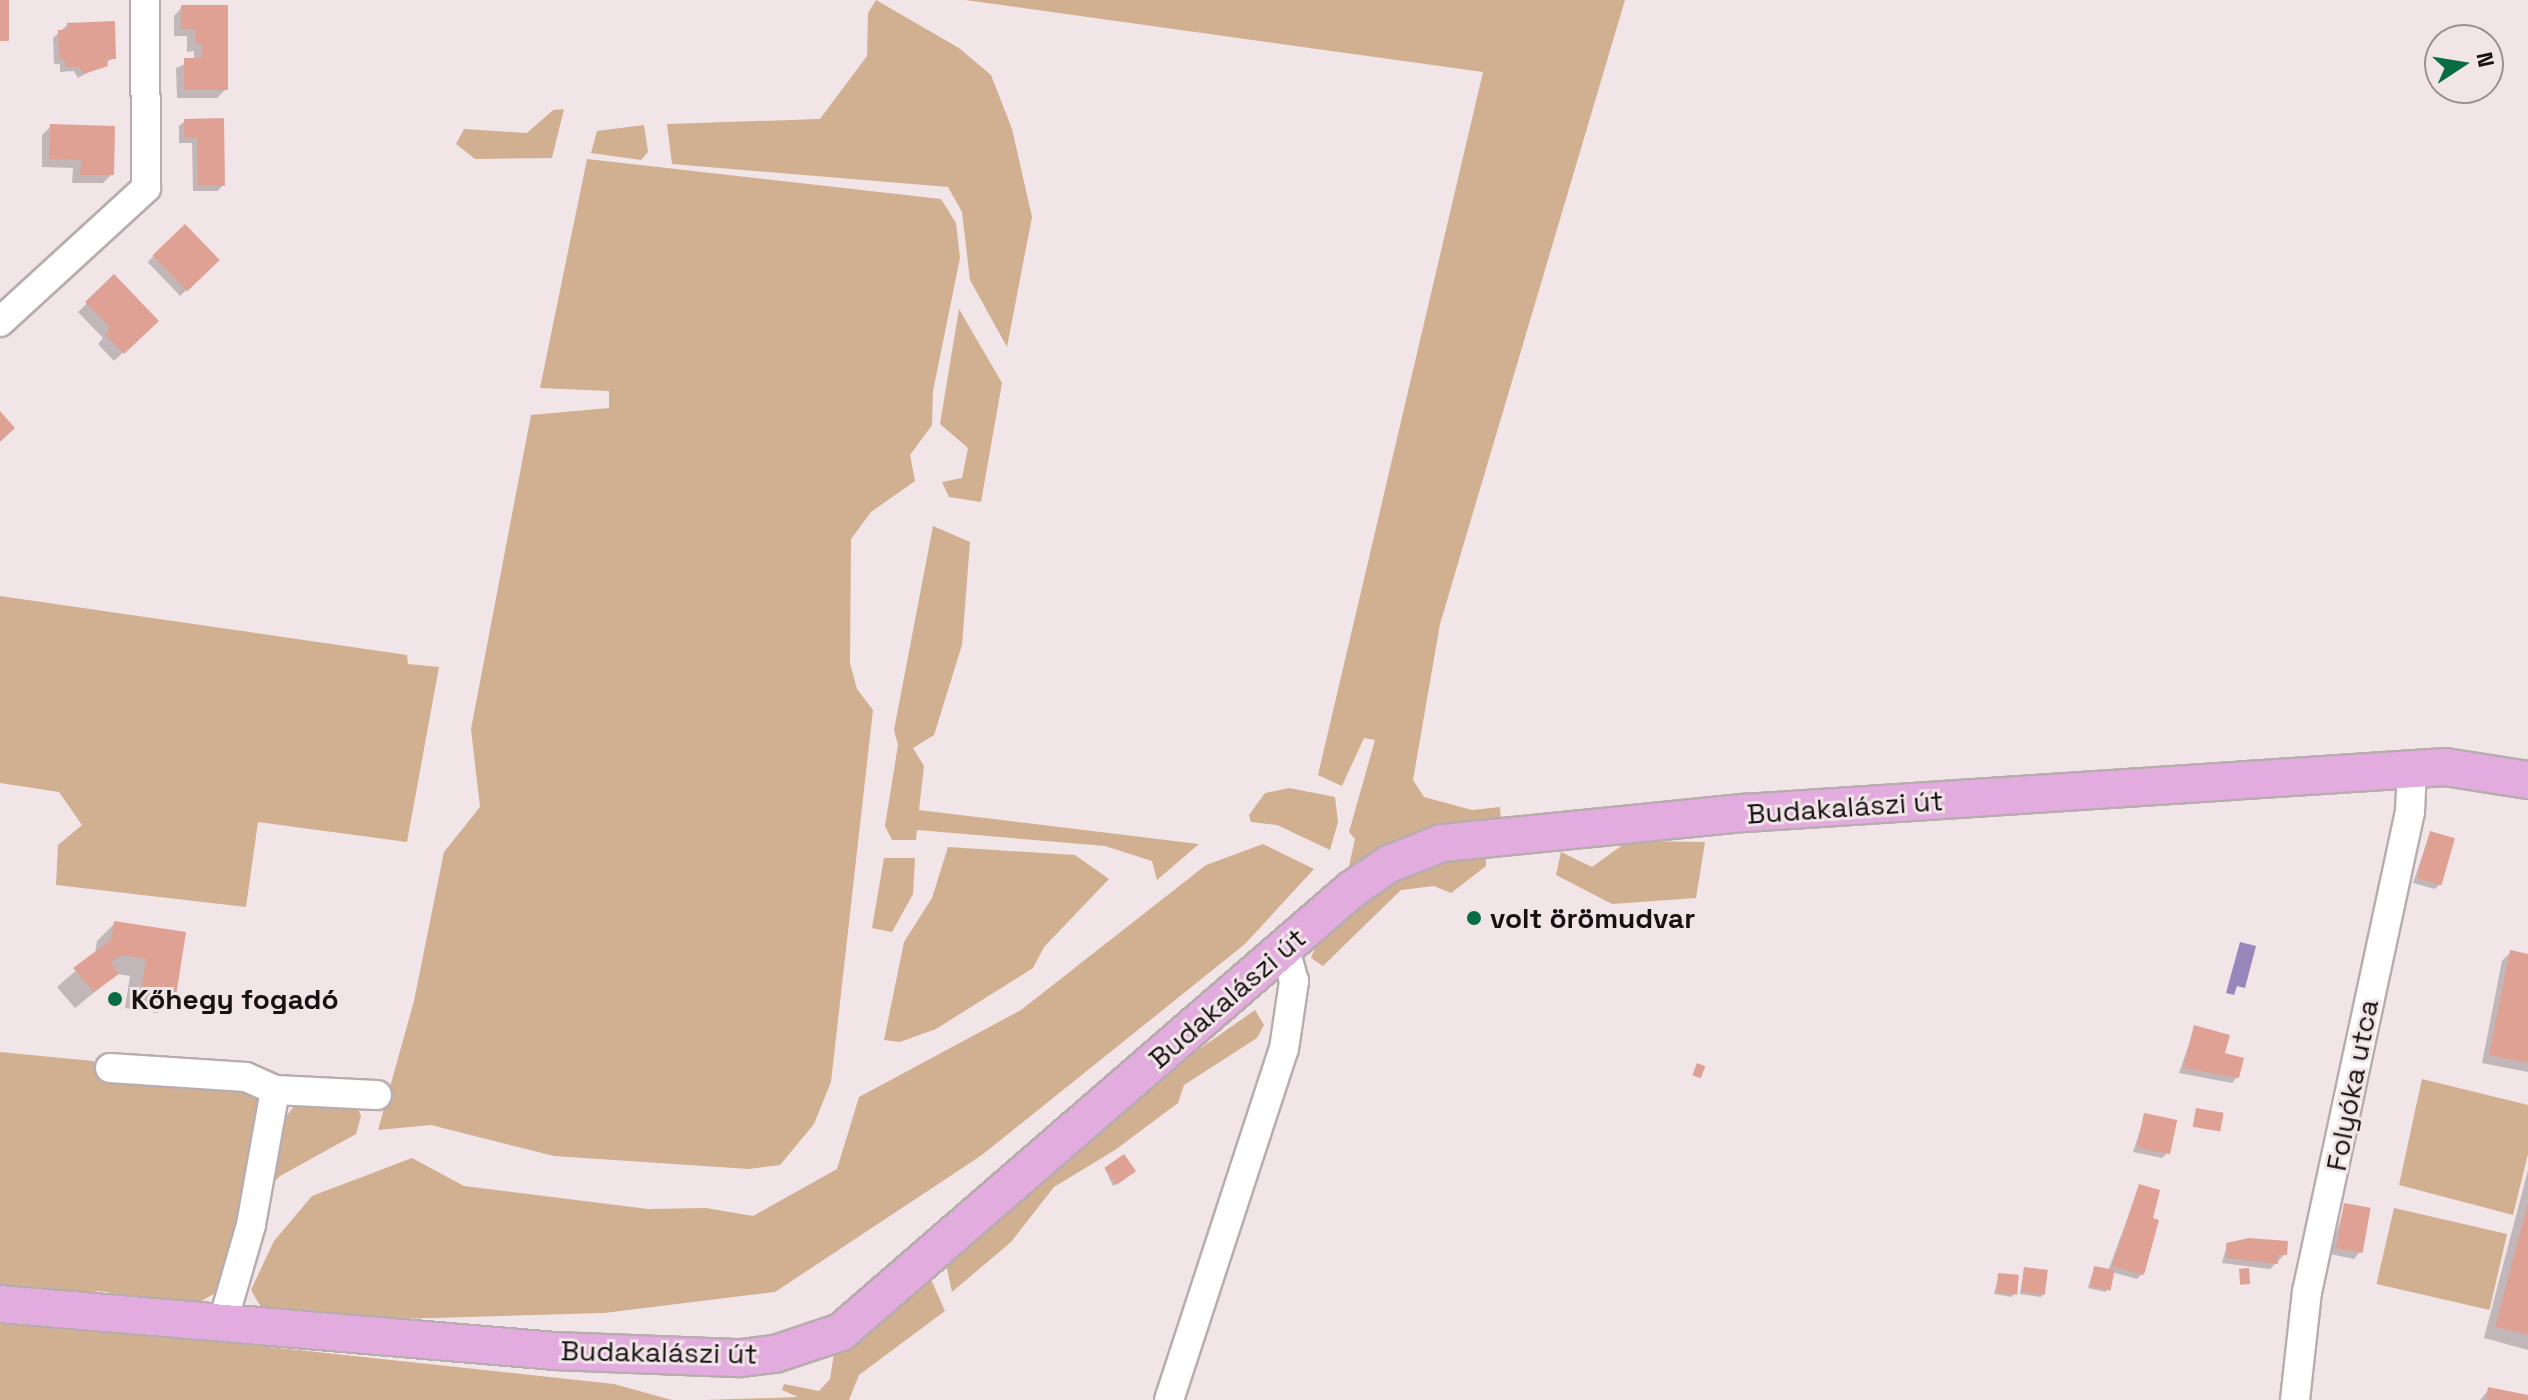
<!DOCTYPE html>
<meta charset="utf-8">
<style>
body{margin:0}
#map{position:relative;width:2528px;height:1400px;overflow:hidden;background:#f2e5e8;font-family:"Space Grotesk",sans-serif}
div>[style]{position:absolute}
.green>*{inset:0;background:#d1af91;transform-origin:0 0}
.water>*{inset:0;background:#9787bb}
.shadow>*{inset:0;background:#0003;transform-origin:0 0}
.building>*{inset:0;background:#dfa194;transform-origin:0 0}
.roads{filter:drop-shadow(2px 0 #b8acaf) drop-shadow(-2px 0 #b8acaf) drop-shadow(0 2px #b8acaf) drop-shadow(0 -2px #b8acaf)}
.minor>*{height:28px;margin:-14px;padding:0 14px;transform-origin:14px;border-radius:14px;background:#fff}
.major>*{height:36px;margin:-18px;padding:0 18px;transform-origin:18px;border-radius:18px;background:#e2acde}
.dots>*{width:22px;height:22px;translate:-50% -50%;box-sizing:border-box;border:4px solid #f2e5e8;border-radius:50%}
span{translate:-50% -50%;white-space:nowrap;text-align:center;line-height:1.15;-webkit-text-stroke:6px #f2e5e8;paint-order:stroke}
.street-label{font-size:28px;color:#161213}
.poi-label{font-size:28px;color:#161213;font-weight:700}
.left{translate:0 -50%;text-align:left}
.north{position:absolute;left:2424px;top:24px;width:80px;height:80px;box-sizing:border-box;background:#f2e5e8;border:2px solid #9a9193;border-radius:50%;rotate:78deg;font-size:22px;font-weight:700;line-height:32px;text-align:center;color:#161213}
.north::after{content:'';display:block;margin:auto;width:28px;height:36px;background:#086d43;clip-path:polygon(50% 0,100% 100%,50% 72%,0 100%)}
</style>
<div id="map">
<div class="green">
<div style="clip-path:polygon(876px 0,959px 48px,991px 75px,1012px 129px,1032px 217px,1007px 347px,970px 280px,962px 212px,948px 187px,672px 164px,667px 124px,820px 119px,867px 56px,868px 13px)"></div>
<div style="clip-path:polygon(965px 0,1625px 0,1440px 624px,1413px 780px,1424px 797px,1472px 810px,1500px 807px,1501px 822px,1354px 869px,1349px 866px,1355px 839px,1349px 832px,1375px 740px,1364px 738px,1342px 786px,1318px 775px,1483px 72px)"></div>
<div style="clip-path:polygon(564px 109px,552px 158px,475px 159px,456px 144px,464px 129px,527px 133px,553px 110px)"></div>
<div style="clip-path:polygon(644px 125px,648px 152px,641px 160px,591px 153px,597px 131px)"></div>
<div style="clip-path:polygon(587px 159px,941px 199px,956px 223px,960px 258px,933px 391px,932px 425px,910px 455px,915px 481px,871px 512px,851px 539px,850px 663px,857px 689px,873px 710px,831px 1082px,814px 1124px,780px 1165px,749px 1169px,554px 1156px,431px 1125px,378px 1130px,414px 1001px,444px 852px,480px 807px,471px 729px,531px 415px,609px 408px,609px 391px,540px 388px)"></div>
<div style="clip-path:polygon(959px 309px,1002px 383px,981px 502px,949px 497px,942px 482px,962px 478px,968px 448px,940px 424px)"></div>
<div style="clip-path:polygon(933px 526px,970px 542px,962px 645px,934px 735px,913px 748px,924px 766px,919px 810px,1199px 844px,1157px 880px,1152px 861px,1105px 846px,917px 830px,916px 840px,892px 840px,885px 826px,898px 745px,894px 730px)"></div>
<div style="clip-path:polygon(0 596px,407px 655px,408px 664px,439px 667px,407px 842px,258px 822px,246px 907px,56px 885px,58px 845px,82px 825px,59px 792px,0 783px)"></div>
<div style="clip-path:polygon(1289px 788px,1335px 797px,1338px 822px,1330px 850px,1277px 825px,1251px 822px,1249px 815px,1265px 793px)"></div>
<div style="clip-path:polygon(1628px 841px,1705px 842px,1696px 898px,1612px 904px,1556px 875px,1561px 852px,1592px 867px)"></div>
<div style="clip-path:polygon(1263px 844px,1314px 869px,1245px 944px,982px 1155px,775px 1292px,604px 1313px,363px 1320px,262px 1309px,251px 1290px,274px 1241px,312px 1196px,412px 1158px,464px 1186px,648px 1209px,706px 1208px,753px 1216px,837px 1169px,859px 1097px,1021px 1010px,1206px 865px)"></div>
<div style="clip-path:polygon(948px 847px,1075px 855px,1109px 879px,1044px 947px,1033px 968px,936px 1029px,900px 1042px,884px 1040px,904px 942px,932px 898px)"></div>
<div style="clip-path:polygon(1474px 855px,1486px 858px,1486px 866px,1451px 893px,1434px 886px,1401px 890px,1323px 966px,1311px 958px,1323px 927px,1408px 872px)"></div>
<div style="clip-path:polygon(884px 858px,915px 858px,913px 894px,892px 932px,872px 928px)"></div>
<div style="clip-path:polygon(1255px 1010px,1264px 1025px,1257px 1038px,1184px 1085px,1178px 1103px,1115px 1150px,1054px 1187px,1011px 1242px,952px 1292px,946px 1264px,1168px 1071px)"></div>
<div style="clip-path:polygon(0 1052px,93px 1061px,110px 1076px,255px 1087px,262px 1098px,221px 1290px,194px 1305px,98px 1291px,81px 1297px,0 1285px)"></div>
<div style="clip-path:polygon(2422px 1079px,2528px 1105px,2528px 1154px,2513px 1215px,2399px 1185px)"></div>
<div style="clip-path:polygon(317px 1102px,356px 1104px,361px 1116px,356px 1134px,280px 1176px,264px 1193px,276px 1130px,294px 1106px)"></div>
<div style="left:2394px;top:1208px;width:116px;height:78px;rotate:13deg"></div>
<div style="clip-path:polygon(929px 1275px,945px 1311px,859px 1375px,849px 1400px,705px 1400px,798px 1397px,782px 1390px,784px 1384px,819px 1391px,830px 1379px,834px 1353px)"></div>
<div style="clip-path:polygon(0 1318px,614px 1384px,672px 1400px,0 1400px)"></div>
</div>
<div class="water">
<div style="clip-path:polygon(2240px 942px,2256px 946px,2245px 988px,2237px 986px,2234px 995px,2226px 993px)"></div>
</div>
<div class="shadow">
<div style="clip-path:polygon(182px 7px,226px 7px,226px 89px,217px 98px,177px 98px,176px 68px,194px 60px,194px 51px,187px 52px,187px 36px,174px 36px,174px 16px)"></div>
<div style="clip-path:polygon(67px 25px,114px 58px,78px 78px,74px 71px,60px 72px,60px 64px,54px 64px,53px 38px)"></div>
<div style="clip-path:polygon(222px 120px,223px 185px,218px 191px,193px 191px,192px 143px,179px 143px,179px 126px,185px 121px)"></div>
<div style="clip-path:polygon(51px 126px,112px 174px,103px 183px,72px 183px,73px 168px,42px 167px,42px 135px)"></div>
<div style="left:185px;top:226px;width:47px;height:52px;rotate:46deg"></div>
<div style="clip-path:polygon(114px 277px,156px 321px,114px 361px,98px 344px,103px 338px,78px 312px)"></div>
<div style="clip-path:polygon(2430px 833px,2440px 884px,2435px 889px,2413px 883px)"></div>
<div style="clip-path:polygon(114px 924px,184px 934px,175px 995px,157px 1013px,125px 1008px,130px 976px,117px 974px,75px 1008px,57px 987px,95px 954px,97px 941px)"></div>
<div style="clip-path:polygon(2511px 952px,2528px 956px,2528px 1072px,2482px 1063px,2502px 961px)"></div>
<div style="clip-path:polygon(2195px 1027px,2223px 1054px,2237px 1077px,2232px 1083px,2179px 1073px)"></div>
<div style="clip-path:polygon(2145px 1115px,2168px 1152px,2162px 1158px,2133px 1152px)"></div>
<div style="clip-path:polygon(1105px 1169px,1131px 1173px,1113px 1186px)"></div>
<div style="clip-path:polygon(2528px 1170px,2528px 1350px,2484px 1338px)"></div>
<div style="clip-path:polygon(2139px 1187px,2142px 1274px,2137px 1279px,2112px 1272px,2106px 1292px,2088px 1288px,2094px 1268px,2108px 1271px)"></div>
<div style="clip-path:polygon(2345px 1205px,2359px 1253px,2354px 1259px,2330px 1254px)"></div>
<div style="clip-path:polygon(2227px 1245px,2285px 1254px,2270px 1269px,2222px 1263px)"></div>
<div style="clip-path:polygon(2024px 1269px,2044px 1294px,2041px 1297px,2020px 1294px)"></div>
<div style="clip-path:polygon(1999px 1275px,2014px 1294px,2012px 1297px,1994px 1294px)"></div>
<div style="clip-path:polygon(2489px 1389px,2528px 1397px,2528px 1400px,2480px 1400px)"></div>
</div>
<div class="building">
<div style="left:0;top:0;width:9px;height:41px"></div>
<div style="clip-path:polygon(181px 5px,228px 5px,228px 90px,184px 90px,184px 58px,202px 58px,202px 44px,195px 44px,195px 29px,181px 29px)"></div>
<div style="clip-path:polygon(115px 21px,116px 59px,107px 59px,108px 66px,84px 74px,79px 67px,65px 67px,65px 59px,59px 60px,58px 30px,67px 30px,67px 23px)"></div>
<div style="clip-path:polygon(224px 118px,225px 186px,198px 186px,197px 138px,184px 138px,184px 119px)"></div>
<div style="clip-path:polygon(50px 124px,115px 126px,114px 175px,80px 175px,81px 160px,49px 159px)"></div>
<div style="left:185px;top:224px;width:50px;height:45px;rotate:46deg"></div>
<div style="clip-path:polygon(114px 274px,159px 321px,124px 354px,105px 335px,110px 328px,85px 302px)"></div>
<div style="clip-path:polygon(0 411px,15px 428px,0 442px)"></div>
<div style="left:2430px;top:831px;width:26px;height:49px;rotate:16deg"></div>
<div style="clip-path:polygon(114px 921px,186px 932px,176px 996px,141px 991px,146px 959px,122px 955px,111px 962px,119px 974px,94px 992px,73px 968px,111px 940px)"></div>
<div style="clip-path:polygon(2510px 950px,2528px 954px,2528px 1063px,2489px 1055px)"></div>
<div style="clip-path:polygon(2194px 1025px,2230px 1035px,2225px 1053px,2244px 1058px,2239px 1078px,2183px 1068px)"></div>
<div style="left:1697px;top:1063px;width:9px;height:13px;rotate:21deg"></div>
<div style="left:2196px;top:1108px;width:28px;height:19px;rotate:10deg"></div>
<div style="left:2144px;top:1113px;width:34px;height:35px;rotate:12deg"></div>
<div style="left:1124px;top:1154px;width:21px;height:24px;rotate:55deg"></div>
<div style="clip-path:polygon(2139px 1184px,2160px 1190px,2153px 1218px,2159px 1220px,2144px 1275px,2112px 1266px)"></div>
<div style="left:2344px;top:1203px;width:27px;height:46px;rotate:10deg"></div>
<div style="clip-path:polygon(2528px 1203px,2528px 1335px,2495px 1327px)"></div>
<div style="clip-path:polygon(2249px 1238px,2288px 1241px,2287px 1255px,2278px 1255px,2278px 1264px,2227px 1258px,2226px 1243px)"></div>
<div style="left:2094px;top:1266px;width:21px;height:21px;rotate:11deg"></div>
<div style="left:2024px;top:1267px;width:24px;height:25px;rotate:7deg"></div>
<div style="left:2249px;top:1268px;width:16px;height:10px;rotate:86deg"></div>
<div style="left:1998px;top:1273px;width:21px;height:20px;rotate:5deg"></div>
<div style="clip-path:polygon(2488px 1387px,2528px 1395px,2528px 1400px,2486px 1400px)"></div>
</div>
<div class="roads">
<div class="minor">
<div style="left:0;top:322px;width:198px;rotate:-42.5deg"></div>
<div style="left:146px;top:188px;width:188px;rotate:-90.3deg"></div>
<div style="left:110px;top:1068px;width:136px;rotate:3.8deg"></div>
<div style="left:246px;top:1077px;width:32px;rotate:24deg"></div>
<div style="left:275px;top:1090px;width:137px;rotate:100.1deg"></div>
<div style="left:251px;top:1225px;width:104px;rotate:106.2deg"></div>
<div style="left:275px;top:1090px;width:102px;rotate:2.8deg"></div>
<div style="left:1169px;top:1400px;width:369px;rotate:-71.9deg"></div>
<div style="left:1284px;top:1049px;width:69px;rotate:-81.6deg"></div>
<div style="left:1294px;top:981px;width:35px;rotate:-106deg"></div>
<div style="left:2295px;top:1400px;width:109px;rotate:-83.7deg"></div>
<div style="left:2307px;top:1292px;width:491px;rotate:-77.9deg"></div>
<div style="left:2410px;top:812px;width:42px;rotate:-87.3deg"></div>
</div>
<div class="major">
<div style="left:0;top:1304px;width:557px;rotate:4.84deg"></div>
<div style="left:555px;top:1351px;width:186px;rotate:2.2deg"></div>
<div style="left:741px;top:1358px;width:34px;rotate:-7deg"></div>
<div style="left:775px;top:1354px;width:70px;rotate:-18.4deg"></div>
<div style="left:841px;top:1332px;width:675px;rotate:-40.91deg"></div>
<div style="left:1351px;top:890px;width:46px;rotate:-34.4deg"></div>
<div style="left:1389px;top:864px;width:57px;rotate:-21.6deg"></div>
<div style="left:1442px;top:843px;width:304px;rotate:-5.7deg"></div>
<div style="left:1745px;top:813px;width:702px;rotate:-3.76deg"></div>
<div style="left:2445px;top:767px;width:84px;rotate:8.9deg"></div>
</div>
</div>
<div class="dots">
<div style="left:1474px;top:918px;background:#086d43"></div>
<div style="left:115px;top:999px;background:#086d43"></div>
</div>
<div class="street-label">
<span style="left:1845px;top:807px;rotate:-4deg">Budakalászi út</span>
<span style="left:1227px;top:998px;rotate:-41deg">Budakalászi út</span>
<span style="left:2352px;top:1085px;rotate:-79deg">Folyóka utca</span>
<span style="left:659px;top:1352px;rotate:1deg">Budakalászi út</span>
</div>
<div class="poi-label">
<span class="left" style="left:1490px;top:918px">volt örömudvar</span>
<span class="left" style="left:131px;top:999px">Kőhegy fogadó</span>
</div>
<div class="north">N</div>
</div>
